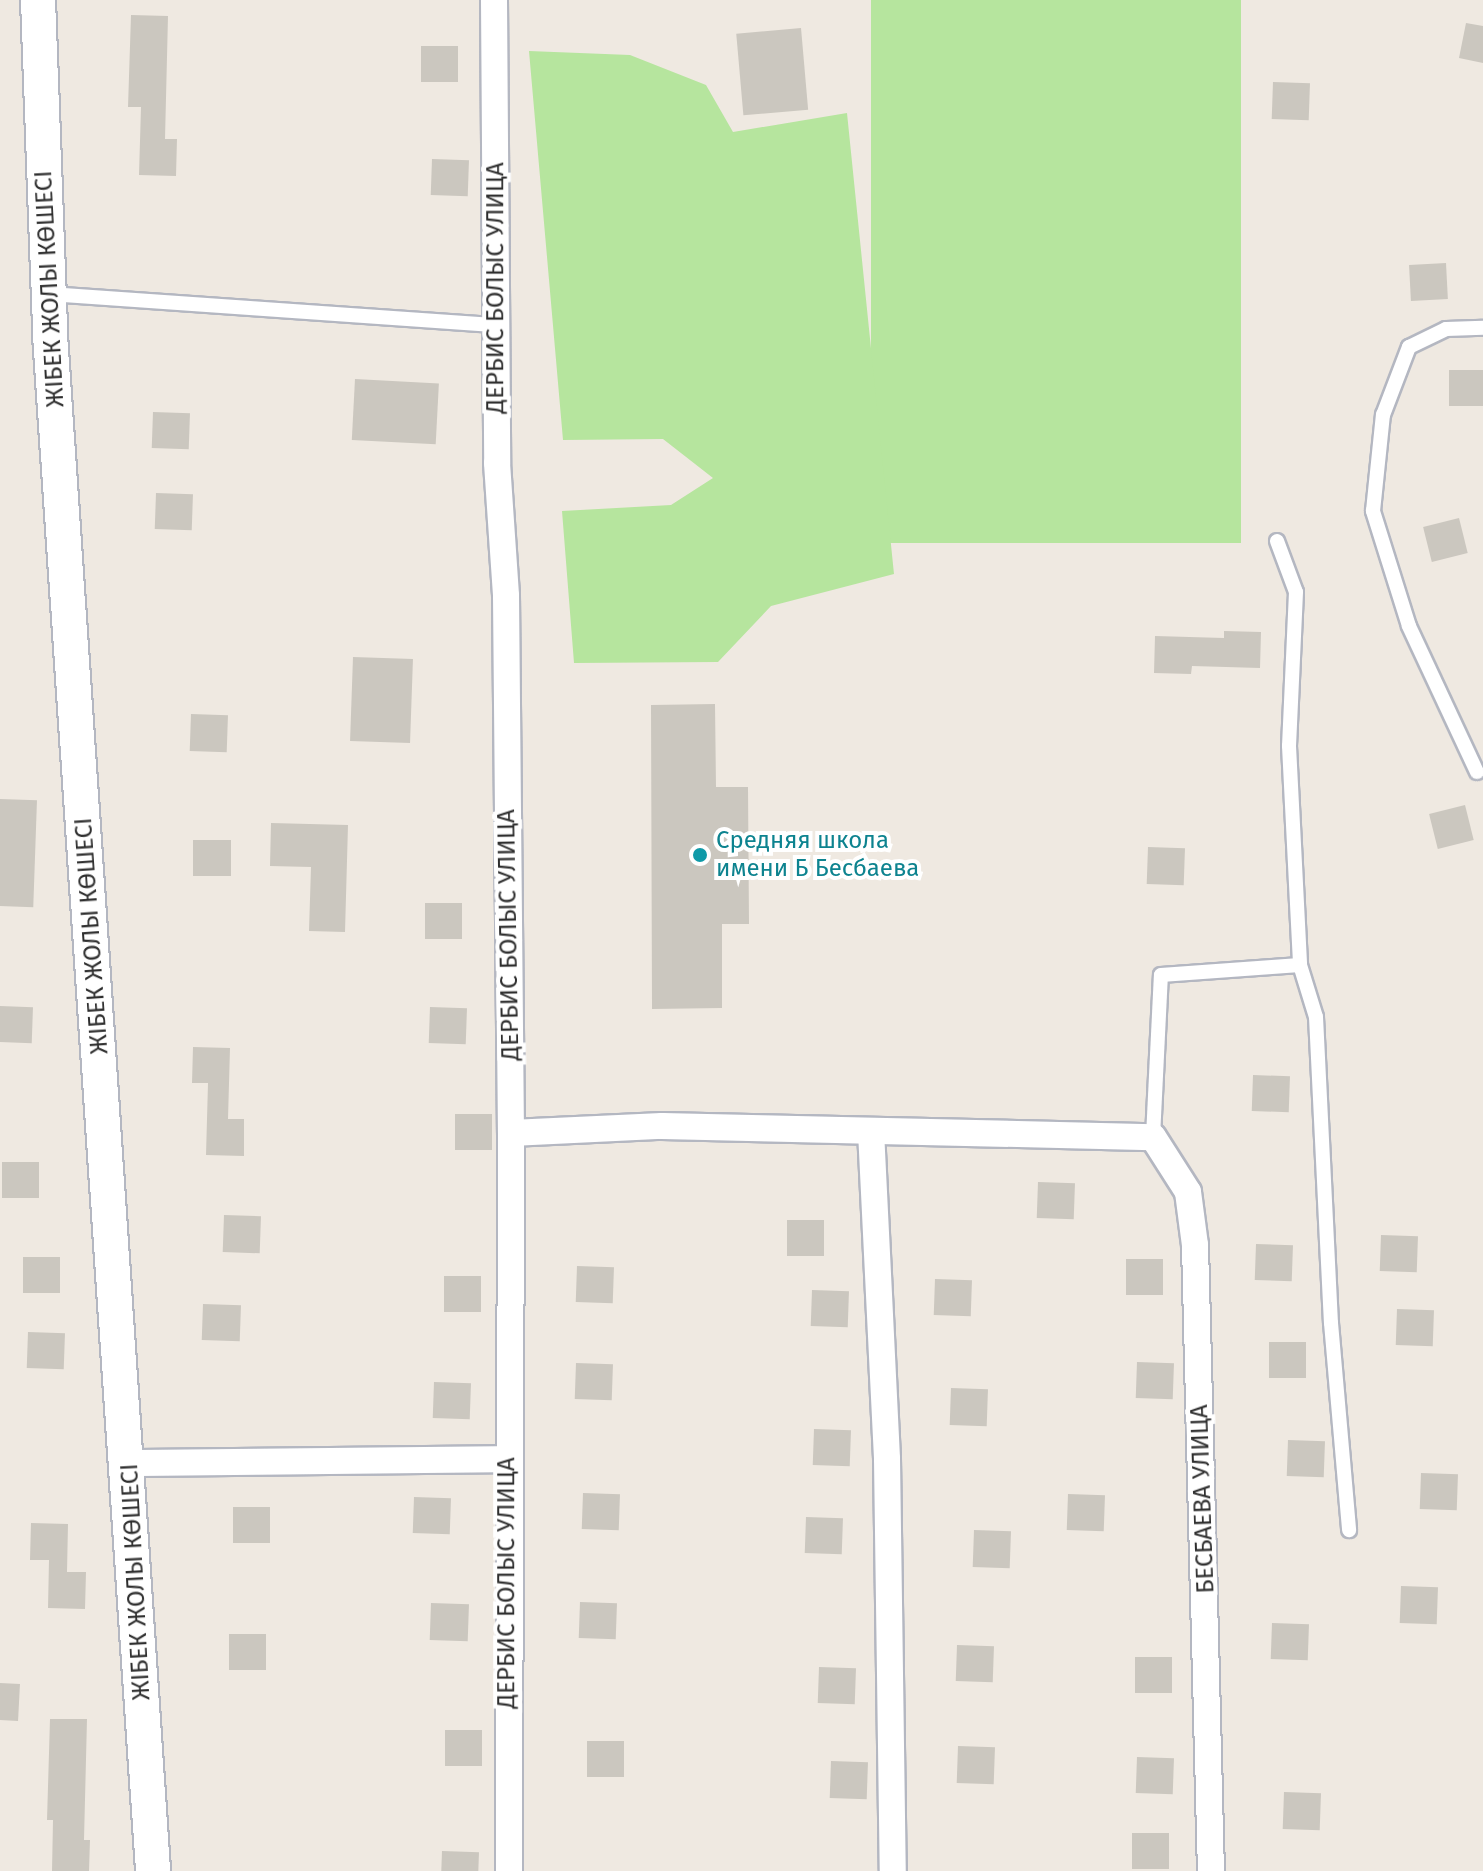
<!DOCTYPE html>
<meta charset="utf-8">
<style>
body{margin:0}
#map{position:relative;width:1483px;height:1871px;overflow:hidden;background:#efe9e1;font-family:"Fira Sans",sans-serif}
div>[style]{position:absolute}
.green>*{inset:0;background:#b6e59e;transform-origin:0 0}
.building>*{inset:0;background:#cbc7bf;transform-origin:0 0}
.roads{filter:drop-shadow(2px 0 #b4b7c1) drop-shadow(-2px 0 #b4b7c1) drop-shadow(0 2px #b4b7c1) drop-shadow(0 -2px #b4b7c1)}
.service>*{height:14px;margin:-7px;padding:0 7px;transform-origin:7px;border-radius:7px;background:#fff}
.minor>*{height:26px;margin:-13px;padding:0 13px;transform-origin:13px;border-radius:13px;background:#fff}
.tertiary>*{height:34px;margin:-17px;padding:0 17px;transform-origin:17px;border-radius:17px;background:#fff}
.dots>*{width:22px;height:22px;translate:-50% -50%;box-sizing:border-box;border:4px solid #fff;border-radius:50%}
span{translate:-50% -50%;white-space:nowrap;text-align:center;line-height:1.15;-webkit-text-stroke:8px #fff;paint-order:stroke}
.street-label{font-size:24px;color:#2e2e2e}
.culture-label{font-size:24px;color:#0d838f}
.left{translate:0 -50%;text-align:left}
</style>
<div id="map">
<div class="green">
<div style="left:871px;top:0;width:370px;height:543px"></div>
<div style="clip-path:polygon(529px 51px,630px 55px,706px 85px,733px 132px,847px 113px,894px 574px,771px 606px,718px 662px,574px 663px,562px 511px,671px 505px,713px 478px,663px 439px,563px 440px)"></div>
</div>
<div class="building">
<div style="clip-path:polygon(131px 15px,168px 16px,165px 139px,177px 139px,176px 176px,139px 175px,141px 107px,128px 107px)"></div>
<div style="clip-path:polygon(1466px 23px,1483px 26px,1483px 63px,1459px 58px)"></div>
<div style="left:801px;top:28px;width:82px;height:65px;rotate:85deg"></div>
<div style="left:421px;top:46px;width:37px;height:36px"></div>
<div style="left:1273px;top:82px;width:37px;height:37px;rotate:2deg"></div>
<div style="left:432px;top:159px;width:37px;height:36px;rotate:2deg"></div>
<div style="left:1446px;top:263px;width:36px;height:37px;rotate:87deg"></div>
<div style="left:1483px;top:370px;width:36px;height:34px;rotate:90deg"></div>
<div style="left:355px;top:379px;width:84px;height:61px;rotate:3deg"></div>
<div style="left:153px;top:412px;width:37px;height:36px;rotate:2deg"></div>
<div style="left:156px;top:493px;width:37px;height:36px;rotate:2deg"></div>
<div style="left:1459px;top:518px;width:36px;height:37px;rotate:76deg"></div>
<div style="clip-path:polygon(1224px 631px,1261px 632px,1260px 668px,1192px 666px,1191px 674px,1154px 673px,1155px 636px,1224px 638px)"></div>
<div style="left:353px;top:657px;width:60px;height:84px;rotate:2deg"></div>
<div style="clip-path:polygon(715px 704px,716px 787px,748px 787px,749px 924px,722px 924px,722px 1008px,652px 1009px,651px 705px)"></div>
<div style="left:191px;top:714px;width:37px;height:37px;rotate:2deg"></div>
<div style="left:0;top:799px;width:37px;height:107px;rotate:2deg"></div>
<div style="left:1465px;top:805px;width:36px;height:37px;rotate:76deg"></div>
<div style="clip-path:polygon(271px 823px,348px 825px,345px 932px,309px 931px,311px 867px,270px 866px)"></div>
<div style="left:193px;top:840px;width:38px;height:36px"></div>
<div style="left:1148px;top:847px;width:37px;height:37px;rotate:2deg"></div>
<div style="left:425px;top:903px;width:37px;height:36px"></div>
<div style="left:0;top:1006px;width:33px;height:36px;rotate:2deg"></div>
<div style="left:430px;top:1007px;width:37px;height:36px;rotate:2deg"></div>
<div style="clip-path:polygon(193px 1047px,230px 1048px,228px 1119px,244px 1119px,244px 1156px,206px 1155px,208px 1083px,192px 1083px)"></div>
<div style="left:1253px;top:1075px;width:37px;height:36px;rotate:2deg"></div>
<div style="left:455px;top:1114px;width:37px;height:36px"></div>
<div style="left:2px;top:1162px;width:37px;height:36px"></div>
<div style="left:1038px;top:1182px;width:37px;height:36px;rotate:2deg"></div>
<div style="left:224px;top:1215px;width:37px;height:37px;rotate:2deg"></div>
<div style="left:787px;top:1220px;width:37px;height:36px"></div>
<div style="left:1381px;top:1235px;width:37px;height:36px;rotate:2deg"></div>
<div style="left:1256px;top:1244px;width:37px;height:36px;rotate:2deg"></div>
<div style="left:23px;top:1257px;width:37px;height:36px"></div>
<div style="left:1126px;top:1259px;width:37px;height:36px"></div>
<div style="left:577px;top:1266px;width:37px;height:36px;rotate:2deg"></div>
<div style="left:444px;top:1276px;width:37px;height:36px"></div>
<div style="left:935px;top:1279px;width:37px;height:36px;rotate:2deg"></div>
<div style="left:812px;top:1290px;width:37px;height:36px;rotate:2deg"></div>
<div style="left:203px;top:1304px;width:38px;height:36px;rotate:2deg"></div>
<div style="left:1397px;top:1309px;width:37px;height:36px;rotate:2deg"></div>
<div style="left:28px;top:1332px;width:37px;height:36px;rotate:2deg"></div>
<div style="left:1269px;top:1342px;width:37px;height:36px"></div>
<div style="left:1137px;top:1362px;width:37px;height:36px;rotate:2deg"></div>
<div style="left:576px;top:1363px;width:37px;height:36px;rotate:2deg"></div>
<div style="left:434px;top:1382px;width:37px;height:36px;rotate:2deg"></div>
<div style="left:951px;top:1388px;width:37px;height:37px;rotate:2deg"></div>
<div style="left:814px;top:1429px;width:37px;height:36px;rotate:2deg"></div>
<div style="left:1288px;top:1440px;width:37px;height:36px;rotate:2deg"></div>
<div style="left:1421px;top:1473px;width:37px;height:36px;rotate:2deg"></div>
<div style="left:583px;top:1493px;width:37px;height:36px;rotate:2deg"></div>
<div style="left:1068px;top:1494px;width:37px;height:36px;rotate:2deg"></div>
<div style="left:414px;top:1497px;width:37px;height:36px;rotate:2deg"></div>
<div style="left:233px;top:1507px;width:37px;height:36px"></div>
<div style="left:806px;top:1517px;width:37px;height:36px;rotate:2deg"></div>
<div style="clip-path:polygon(31px 1523px,68px 1524px,67px 1572px,86px 1572px,85px 1609px,48px 1608px,49px 1560px,30px 1560px)"></div>
<div style="left:974px;top:1530px;width:37px;height:37px;rotate:2deg"></div>
<div style="left:1401px;top:1586px;width:37px;height:37px;rotate:2deg"></div>
<div style="left:580px;top:1602px;width:37px;height:36px;rotate:2deg"></div>
<div style="left:431px;top:1603px;width:38px;height:37px;rotate:2deg"></div>
<div style="left:1272px;top:1623px;width:37px;height:36px;rotate:2deg"></div>
<div style="left:229px;top:1634px;width:37px;height:36px"></div>
<div style="left:957px;top:1645px;width:37px;height:36px;rotate:2deg"></div>
<div style="left:1135px;top:1657px;width:37px;height:36px"></div>
<div style="left:819px;top:1667px;width:37px;height:36px;rotate:2deg"></div>
<div style="left:0;top:1683px;width:20px;height:37px;rotate:3deg"></div>
<div style="clip-path:polygon(50px 1719px,87px 1719px,84px 1840px,90px 1840px,89px 1871px,52px 1871px,53px 1820px,47px 1820px)"></div>
<div style="left:445px;top:1730px;width:37px;height:36px"></div>
<div style="left:587px;top:1741px;width:37px;height:36px"></div>
<div style="left:958px;top:1746px;width:37px;height:37px;rotate:2deg"></div>
<div style="left:1137px;top:1757px;width:37px;height:36px;rotate:2deg"></div>
<div style="left:831px;top:1761px;width:37px;height:37px;rotate:2deg"></div>
<div style="left:1284px;top:1792px;width:37px;height:37px;rotate:2deg"></div>
<div style="left:1132px;top:1833px;width:37px;height:36px"></div>
<div style="left:442px;top:1851px;width:37px;height:20px;rotate:2deg"></div>
</div>
<div class="roads">
<div class="service">
<div style="left:49px;top:294px;width:449px;rotate:4deg"></div>
<div style="left:1277px;top:541px;width:54px;rotate:69.6deg"></div>
<div style="left:1296px;top:592px;width:154px;rotate:92.6deg"></div>
<div style="left:1289px;top:746px;width:219px;rotate:87.1deg"></div>
<div style="left:1477px;top:772px;width:161px;rotate:-115deg"></div>
<div style="left:1409px;top:626px;width:121px;rotate:-107.4deg"></div>
<div style="left:1373px;top:511px;width:97px;rotate:-84.1deg"></div>
<div style="left:1383px;top:415px;width:73px;rotate:-69.1deg"></div>
<div style="left:1409px;top:347px;width:41px;rotate:-25.9deg"></div>
<div style="left:1446px;top:329px;width:37px;rotate:-2deg"></div>
<div style="left:1153px;top:1137px;width:162px;rotate:-87.2deg"></div>
<div style="left:1161px;top:975px;width:139px;rotate:-4.1deg"></div>
<div style="left:1300px;top:965px;width:54px;rotate:72.9deg"></div>
<div style="left:1316px;top:1017px;width:306px;rotate:87.2deg"></div>
<div style="left:1331px;top:1323px;width:208px;rotate:85deg"></div>
</div>
<div class="minor">
<div style="left:494px;top:0;width:463px;rotate:89.6deg"></div>
<div style="left:497px;top:463px;width:133px;rotate:86.1deg"></div>
<div style="left:506px;top:596px;width:537px;rotate:89.47deg"></div>
<div style="left:511px;top:1133px;width:738px;rotate:90.16deg"></div>
<div style="left:871px;top:1131px;width:328px;rotate:87.2deg"></div>
<div style="left:887px;top:1459px;width:412px;rotate:89.2deg"></div>
<div style="left:511px;top:1133px;width:151px;rotate:-2.7deg"></div>
<div style="left:662px;top:1126px;width:491px;rotate:1.3deg"></div>
<div style="left:1153px;top:1137px;width:65px;rotate:57.5deg"></div>
<div style="left:1188px;top:1192px;width:53px;rotate:82.5deg"></div>
<div style="left:1195px;top:1245px;width:626px;rotate:88.54deg"></div>
<div style="left:128px;top:1463px;width:379px;rotate:-0.6deg"></div>
</div>
<div class="tertiary">
<div style="left:38px;top:0;width:335px;rotate:87.9deg"></div>
<div style="left:50px;top:335px;width:1539px;rotate:86.16deg"></div>
</div>
</div>
<div class="dots">
<div style="left:700px;top:855px;background:#0f9aa8"></div>
</div>
<div class="street-label">
<span style="left:496px;top:288px;rotate:-90deg">ДЕРБИС БОЛЫС УЛИЦА</span>
<span style="left:50px;top:289px;rotate:-93deg">ЖІБЕК ЖОЛЫ КӨШЕСІ</span>
<span style="left:509px;top:935px;rotate:-91deg">ДЕРБИС БОЛЫС УЛИЦА</span>
<span style="left:92px;top:936px;rotate:-94deg">ЖІБЕК ЖОЛЫ КӨШЕСІ</span>
<span style="left:1203px;top:1499px;rotate:-92deg">БЕСБАЕВА УЛИЦА</span>
<span style="left:136px;top:1582px;rotate:-93deg">ЖІБЕК ЖОЛЫ КӨШЕСІ</span>
<span style="left:507px;top:1583px;rotate:-90deg">ДЕРБИС БОЛЫС УЛИЦА</span>
</div>
<div class="culture-label">
<span class="left" style="left:716px;top:855px">Средняя школа<br>имени Б Бесбаева</span>
</div>
</div>
